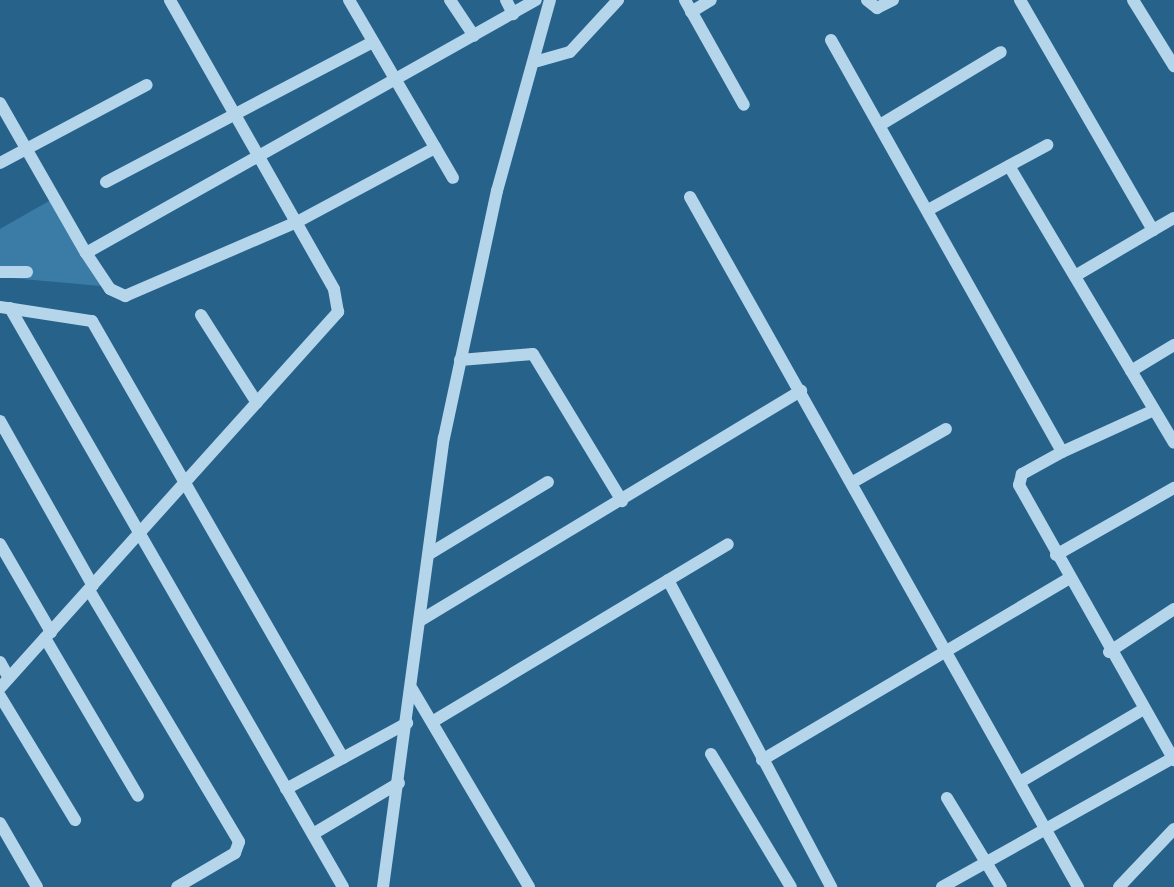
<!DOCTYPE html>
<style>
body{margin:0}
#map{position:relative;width:1174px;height:887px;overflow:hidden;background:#27628b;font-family:"Archivo Narrow",sans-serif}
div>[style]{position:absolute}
.green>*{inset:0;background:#3b7ca7}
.minor>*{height:12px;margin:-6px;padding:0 6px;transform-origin:6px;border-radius:6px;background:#b5d5ea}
span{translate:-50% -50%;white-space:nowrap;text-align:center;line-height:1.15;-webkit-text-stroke:6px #27628b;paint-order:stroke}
</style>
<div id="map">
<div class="green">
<div style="clip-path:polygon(56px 197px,101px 286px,0 277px,0 229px)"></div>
</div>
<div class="minor">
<div style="left:349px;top:0;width:206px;rotate:59.7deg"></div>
<div style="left:450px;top:0;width:43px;rotate:56.3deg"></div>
<div style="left:506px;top:0;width:16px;rotate:63deg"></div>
<div style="left:685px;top:0;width:120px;rotate:60.7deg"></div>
<div style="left:867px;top:0;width:13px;rotate:39deg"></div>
<div style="left:877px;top:8px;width:18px;rotate:-27deg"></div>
<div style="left:1020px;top:0;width:266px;rotate:60deg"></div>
<div style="left:1153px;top:230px;width:24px;rotate:-30deg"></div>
<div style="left:1133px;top:0;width:78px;rotate:58.2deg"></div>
<div style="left:691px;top:12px;width:23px;rotate:-31deg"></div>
<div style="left:831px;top:40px;width:472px;rotate:60.7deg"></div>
<div style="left:1062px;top:452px;width:46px;rotate:151.2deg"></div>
<div style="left:1022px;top:474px;width:11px;rotate:105deg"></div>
<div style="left:1019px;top:485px;width:316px;rotate:60.6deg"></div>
<div style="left:538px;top:61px;width:33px;rotate:-16deg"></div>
<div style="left:570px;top:52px;width:71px;rotate:-47.3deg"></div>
<div style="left:0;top:103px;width:173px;rotate:60.2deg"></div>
<div style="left:86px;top:253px;width:43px;rotate:56.3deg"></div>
<div style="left:110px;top:289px;width:17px;rotate:25deg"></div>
<div style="left:125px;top:296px;width:187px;rotate:-23.3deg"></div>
<div style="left:297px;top:222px;width:157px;rotate:-28.2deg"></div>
<div style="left:880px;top:125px;width:141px;rotate:-31.1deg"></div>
<div style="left:0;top:163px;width:166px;rotate:-28deg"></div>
<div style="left:1009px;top:166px;width:322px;rotate:59.2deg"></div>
<div style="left:106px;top:182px;width:301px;rotate:-27.7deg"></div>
<div style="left:690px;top:197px;width:792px;rotate:60.65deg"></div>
<div style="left:928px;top:210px;width:136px;rotate:-28.6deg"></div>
<div style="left:86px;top:253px;width:516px;rotate:-29.35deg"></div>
<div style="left:0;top:272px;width:27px"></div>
<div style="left:1075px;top:276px;width:91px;rotate:-30.5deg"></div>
<div style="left:0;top:307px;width:93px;rotate:8.7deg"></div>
<div style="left:92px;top:321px;width:504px;rotate:60.13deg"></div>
<div style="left:10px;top:308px;width:668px;rotate:60.1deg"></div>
<div style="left:201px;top:315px;width:104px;rotate:57.5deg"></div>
<div style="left:460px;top:360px;width:73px;rotate:-4.7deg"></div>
<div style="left:533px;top:354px;width:172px;rotate:58.8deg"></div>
<div style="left:1131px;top:371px;width:50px;rotate:-31.2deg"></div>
<div style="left:0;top:421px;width:189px;rotate:60.6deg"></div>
<div style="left:1062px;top:452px;width:101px;rotate:-24.5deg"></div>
<div style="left:853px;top:482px;width:107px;rotate:-29.7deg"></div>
<div style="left:0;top:544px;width:102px;rotate:59.9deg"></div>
<div style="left:429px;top:554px;width:139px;rotate:-31.2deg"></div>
<div style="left:1056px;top:555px;width:136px;rotate:-29.6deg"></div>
<div style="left:668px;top:580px;width:348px;rotate:62deg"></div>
<div style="left:89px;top:590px;width:293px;rotate:59.2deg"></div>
<div style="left:239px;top:842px;width:12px;rotate:110deg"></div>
<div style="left:235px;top:853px;width:67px;rotate:149.6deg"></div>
<div style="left:421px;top:620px;width:444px;rotate:-31.1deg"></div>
<div style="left:45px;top:638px;width:183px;rotate:59.5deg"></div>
<div style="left:1109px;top:652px;width:78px;rotate:-33.5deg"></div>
<div style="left:0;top:662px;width:18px;rotate:61deg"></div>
<div style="left:0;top:688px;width:506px;rotate:-48.05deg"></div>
<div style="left:338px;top:312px;width:23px;rotate:-100deg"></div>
<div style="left:334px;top:289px;width:332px;rotate:-119.6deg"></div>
<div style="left:412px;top:689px;width:230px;rotate:59.4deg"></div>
<div style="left:0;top:696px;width:145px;rotate:58.8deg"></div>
<div style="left:432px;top:722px;width:345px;rotate:-31deg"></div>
<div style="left:711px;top:754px;width:155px;rotate:59deg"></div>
<div style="left:762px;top:760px;width:356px;rotate:-30.6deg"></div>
<div style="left:1020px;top:782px;width:142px;rotate:-30.5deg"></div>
<div style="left:286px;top:789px;width:138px;rotate:-28.6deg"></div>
<div style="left:947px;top:798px;width:104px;rotate:58.8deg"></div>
<div style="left:0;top:823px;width:74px;rotate:60deg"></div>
<div style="left:313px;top:834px;width:100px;rotate:-30.7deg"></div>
<div style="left:383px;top:887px;width:453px;rotate:-82.3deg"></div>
<div style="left:444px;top:438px;width:253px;rotate:-77.9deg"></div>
<div style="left:497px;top:191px;width:198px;rotate:-74.5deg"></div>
<div style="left:942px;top:887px;width:265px;rotate:-29.2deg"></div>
<div style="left:1119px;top:887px;width:80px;rotate:-46.5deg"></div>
</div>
</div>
